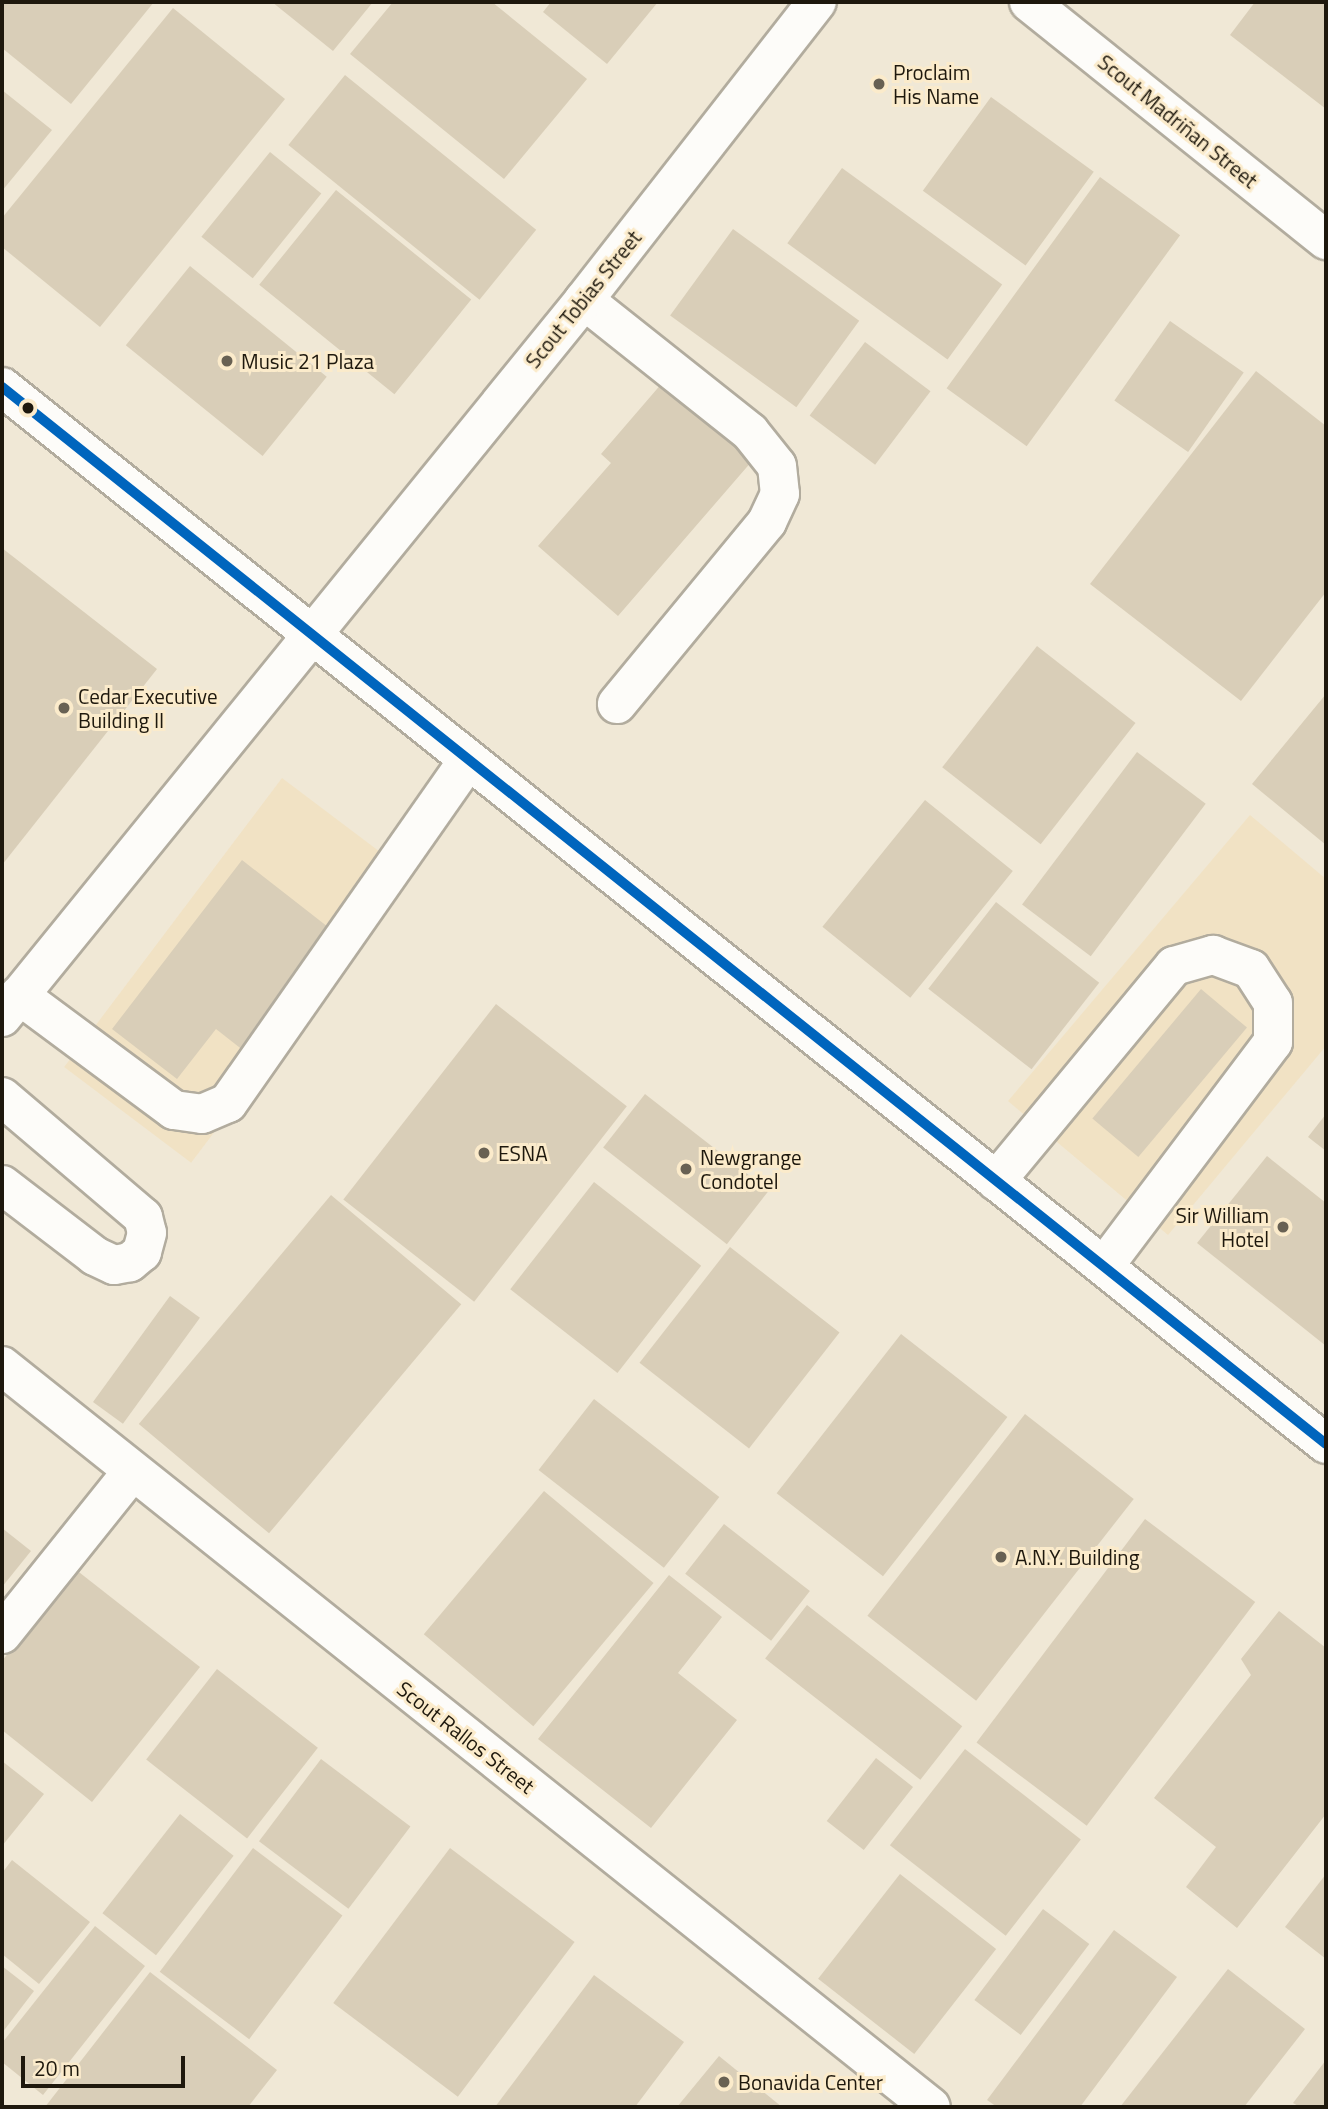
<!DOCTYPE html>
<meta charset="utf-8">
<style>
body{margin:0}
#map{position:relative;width:1328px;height:2109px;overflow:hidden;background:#f0e8d6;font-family:"Titillium Web",sans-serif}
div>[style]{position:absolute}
.built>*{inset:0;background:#f1e2c4;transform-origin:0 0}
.building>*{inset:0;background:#d9ceb8;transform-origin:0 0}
.roads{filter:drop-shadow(2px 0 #b2ac9e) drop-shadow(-2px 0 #b2ac9e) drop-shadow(0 2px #b2ac9e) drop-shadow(0 -2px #b2ac9e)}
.minor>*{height:38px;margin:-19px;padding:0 19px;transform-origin:19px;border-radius:19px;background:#fdfcf9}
.major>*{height:38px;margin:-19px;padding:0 19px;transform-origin:19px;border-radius:19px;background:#fdfcf9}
.bus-1>*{height:10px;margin:-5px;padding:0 5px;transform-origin:5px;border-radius:5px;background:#0065bd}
.dots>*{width:19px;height:19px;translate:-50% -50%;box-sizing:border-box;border:4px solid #fbebcb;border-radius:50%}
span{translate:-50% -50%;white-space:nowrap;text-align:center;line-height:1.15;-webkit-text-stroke:6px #fbebcb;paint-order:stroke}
.poi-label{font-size:21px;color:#1e180d}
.left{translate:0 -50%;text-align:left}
.right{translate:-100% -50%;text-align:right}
.street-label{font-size:21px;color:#1e180d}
.frame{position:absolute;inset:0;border:4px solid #1e180d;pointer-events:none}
.scale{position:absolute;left:21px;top:2056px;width:164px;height:32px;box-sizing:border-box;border:4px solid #1e180d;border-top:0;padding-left:9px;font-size:21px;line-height:24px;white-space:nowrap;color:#1e180d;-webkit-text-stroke:5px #fbebcb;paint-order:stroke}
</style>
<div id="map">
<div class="built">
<div style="left:282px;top:778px;width:159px;height:362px;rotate:37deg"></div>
<div style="clip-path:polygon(1250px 815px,1326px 879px,1326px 1046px,1168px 1235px,1008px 1101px)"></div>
</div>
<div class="building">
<div style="clip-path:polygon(2px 2px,154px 2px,71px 104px,2px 48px)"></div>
<div style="clip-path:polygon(272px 2px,373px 2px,333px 51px)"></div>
<div style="clip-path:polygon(393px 2px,492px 2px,587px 79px,504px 179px,350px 54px)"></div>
<div style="clip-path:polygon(551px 2px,658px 2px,607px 64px,543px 12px)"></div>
<div style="clip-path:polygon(1255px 2px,1326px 2px,1326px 109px,1230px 35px)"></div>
<div style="clip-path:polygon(173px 8px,285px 99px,100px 327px,2px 247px,2px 218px)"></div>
<div style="left:345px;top:75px;width:246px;height:90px;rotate:39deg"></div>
<div style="clip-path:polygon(2px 90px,52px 130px,2px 191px)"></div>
<div style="left:991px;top:97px;width:127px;height:116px;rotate:36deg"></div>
<div style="left:270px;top:152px;width:66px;height:109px;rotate:39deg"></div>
<div style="left:842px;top:168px;width:198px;height:93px;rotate:36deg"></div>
<div style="left:1100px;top:177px;width:99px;height:261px;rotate:36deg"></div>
<div style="left:336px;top:190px;width:174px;height:122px;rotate:39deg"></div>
<div style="left:733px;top:229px;width:156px;height:107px;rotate:36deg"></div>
<div style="left:190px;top:266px;width:176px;height:102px;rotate:39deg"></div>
<div style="left:1170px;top:321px;width:90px;height:97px;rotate:35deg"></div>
<div style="left:865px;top:342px;width:82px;height:92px;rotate:37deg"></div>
<div style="clip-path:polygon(1256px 371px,1326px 426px,1326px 592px,1241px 701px,1090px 584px)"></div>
<div style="clip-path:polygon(669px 375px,759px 453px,618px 616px,538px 546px,611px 463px,601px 454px)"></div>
<div style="clip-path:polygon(2px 548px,157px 669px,2px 865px)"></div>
<div style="left:1037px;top:646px;width:125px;height:154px;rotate:38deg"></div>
<div style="clip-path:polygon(1326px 694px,1326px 845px,1252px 784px)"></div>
<div style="left:1137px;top:752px;width:86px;height:191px;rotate:37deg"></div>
<div style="left:925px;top:800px;width:113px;height:163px;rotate:39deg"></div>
<div style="clip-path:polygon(242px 860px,337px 934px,244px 1051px,216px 1029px,177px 1079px,112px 1029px)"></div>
<div style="left:996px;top:902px;width:131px;height:110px;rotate:38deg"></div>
<div style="left:1201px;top:989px;width:60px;height:169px;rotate:40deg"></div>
<div style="left:496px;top:1004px;width:166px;height:248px;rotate:38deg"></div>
<div style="left:645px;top:1094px;width:157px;height:68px;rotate:38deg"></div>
<div style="clip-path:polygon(1326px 1114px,1326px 1151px,1308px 1137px)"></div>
<div style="clip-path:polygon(1267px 1156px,1326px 1203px,1326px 1346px,1197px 1243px)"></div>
<div style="left:594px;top:1182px;width:136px;height:136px;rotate:38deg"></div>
<div style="left:331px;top:1195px;width:170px;height:299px;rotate:40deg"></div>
<div style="left:730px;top:1247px;width:139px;height:147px;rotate:38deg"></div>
<div style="left:170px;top:1296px;width:37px;height:131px;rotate:36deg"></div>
<div style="left:901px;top:1334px;width:135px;height:202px;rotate:38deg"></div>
<div style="left:594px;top:1399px;width:159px;height:90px;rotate:38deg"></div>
<div style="left:1025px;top:1414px;width:138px;height:256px;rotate:38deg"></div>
<div style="left:544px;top:1491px;width:143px;height:187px;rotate:40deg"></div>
<div style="left:1145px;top:1519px;width:138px;height:280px;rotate:37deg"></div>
<div style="left:724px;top:1524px;width:109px;height:63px;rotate:38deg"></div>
<div style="clip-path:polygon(2px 1528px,31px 1551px,2px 1587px)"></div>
<div style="clip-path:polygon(75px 1569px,200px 1667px,92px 1802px,2px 1730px,2px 1661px)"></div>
<div style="clip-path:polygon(669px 1575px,722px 1617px,678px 1673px,737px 1720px,651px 1828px,538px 1739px)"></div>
<div style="left:807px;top:1605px;width:197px;height:68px;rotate:38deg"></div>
<div style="clip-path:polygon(1279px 1611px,1326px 1648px,1326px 1814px,1237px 1928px,1186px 1887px,1216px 1847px,1154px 1798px,1251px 1675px,1241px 1659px)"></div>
<div style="left:217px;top:1669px;width:128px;height:115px;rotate:38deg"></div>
<div style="left:965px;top:1749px;width:147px;height:122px;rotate:38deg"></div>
<div style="left:876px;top:1758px;width:47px;height:80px;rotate:38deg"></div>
<div style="left:321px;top:1759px;width:112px;height:103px;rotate:37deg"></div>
<div style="clip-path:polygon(2px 1761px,44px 1794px,2px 1846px)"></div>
<div style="left:180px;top:1814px;width:68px;height:126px;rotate:38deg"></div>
<div style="left:253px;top:1848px;width:112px;height:155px;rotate:37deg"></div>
<div style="left:450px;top:1848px;width:156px;height:194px;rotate:37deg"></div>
<div style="clip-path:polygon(12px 1860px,90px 1922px,39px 1984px,2px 1954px,2px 1873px)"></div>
<div style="left:900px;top:1874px;width:122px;height:133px;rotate:38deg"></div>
<div style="clip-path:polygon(1326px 1874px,1326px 1959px,1285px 1927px)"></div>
<div style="left:1043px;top:1909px;width:58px;height:114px;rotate:37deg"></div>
<div style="clip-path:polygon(95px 1926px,145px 1966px,43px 2095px,2px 2062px,2px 2043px)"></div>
<div style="clip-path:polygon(1114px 1930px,1177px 1977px,1080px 2107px,997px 2107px,987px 2100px)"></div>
<div style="clip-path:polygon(2px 1966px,34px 1991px,2px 2033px)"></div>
<div style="clip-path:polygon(1228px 1969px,1305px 2029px,1244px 2107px,1120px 2107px)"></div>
<div style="clip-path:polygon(150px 1972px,277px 2070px,248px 2107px,45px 2107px)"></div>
<div style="clip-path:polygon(594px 1975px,684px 2042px,635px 2107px,495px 2107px)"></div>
<div style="clip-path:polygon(719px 2056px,782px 2107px,677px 2107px)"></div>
<div style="clip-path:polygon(1326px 2060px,1326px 2107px,1300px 2107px,1293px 2103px)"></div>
</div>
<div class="roads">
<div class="minor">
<div style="left:1029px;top:2px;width:381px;rotate:38.7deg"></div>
<div style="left:584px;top:300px;width:212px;rotate:38.5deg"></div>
<div style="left:750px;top:432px;width:43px;rotate:51.5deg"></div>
<div style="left:777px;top:466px;width:28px;rotate:84deg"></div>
<div style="left:780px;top:494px;width:31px;rotate:115deg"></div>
<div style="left:767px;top:522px;width:236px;rotate:129.5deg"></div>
<div style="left:19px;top:995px;width:193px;rotate:36.6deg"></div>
<div style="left:174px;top:1110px;width:28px;rotate:8deg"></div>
<div style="left:202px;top:1114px;width:28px;rotate:-23deg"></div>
<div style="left:228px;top:1103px;width:416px;rotate:-55deg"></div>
<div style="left:2px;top:1017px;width:923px;rotate:-50.93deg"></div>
<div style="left:584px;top:300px;width:378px;rotate:-52deg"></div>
<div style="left:2px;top:1097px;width:185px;rotate:40.4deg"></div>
<div style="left:143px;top:1217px;width:16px;rotate:76deg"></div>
<div style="left:147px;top:1233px;width:20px;rotate:105deg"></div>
<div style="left:142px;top:1252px;width:16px;rotate:140deg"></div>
<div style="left:130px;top:1262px;width:16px;rotate:169deg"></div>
<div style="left:114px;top:1265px;width:21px;rotate:-155deg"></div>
<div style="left:95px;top:1256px;width:117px;rotate:-142.6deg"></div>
<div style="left:996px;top:1181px;width:279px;rotate:-50.4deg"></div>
<div style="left:1174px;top:966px;width:41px;rotate:-15.8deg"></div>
<div style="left:1213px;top:955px;width:40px;rotate:20.2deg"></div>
<div style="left:1251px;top:969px;width:40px;rotate:57.1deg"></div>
<div style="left:1273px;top:1003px;width:39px;rotate:90deg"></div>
<div style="left:1273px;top:1042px;width:279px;rotate:127deg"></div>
<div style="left:2px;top:1366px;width:1188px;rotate:38.58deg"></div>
<div style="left:2px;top:1634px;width:208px;rotate:-51.3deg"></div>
</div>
<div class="major">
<div style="left:2px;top:387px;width:1694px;rotate:38.6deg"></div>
</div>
</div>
<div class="bus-1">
<div style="left:2px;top:387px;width:1694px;rotate:38.6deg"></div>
</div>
<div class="dots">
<div style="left:879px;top:84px;background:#686153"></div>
<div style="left:227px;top:361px;background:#686153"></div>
<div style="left:28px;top:408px;background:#1e180d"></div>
<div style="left:64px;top:708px;background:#686153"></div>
<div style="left:484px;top:1153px;background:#686153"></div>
<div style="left:686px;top:1169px;background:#686153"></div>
<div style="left:1283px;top:1227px;background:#686153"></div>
<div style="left:1001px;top:1557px;background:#686153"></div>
<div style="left:724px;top:2082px;background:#686153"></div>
</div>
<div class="poi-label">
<span class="left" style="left:893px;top:84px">Proclaim<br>His Name</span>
<span class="left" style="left:241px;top:361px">Music 21 Plaza</span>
<span class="left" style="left:78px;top:708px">Cedar Executive<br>Building II</span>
<span class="left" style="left:498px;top:1153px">ESNA</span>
<span class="left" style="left:700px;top:1169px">Newgrange<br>Condotel</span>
<span class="right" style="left:1269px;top:1227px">Sir William<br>Hotel</span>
<span class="left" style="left:1015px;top:1557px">A.N.Y. Building</span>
<span class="left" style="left:738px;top:2082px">Bonavida Center</span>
</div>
<div class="street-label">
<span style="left:1178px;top:121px;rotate:39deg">Scout Madriñan Street</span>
<span style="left:583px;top:299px;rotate:-51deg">Scout Tobias Street</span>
<span style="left:466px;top:1737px;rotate:38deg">Scout Rallos Street</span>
</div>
<div class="frame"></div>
<div class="scale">20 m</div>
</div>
